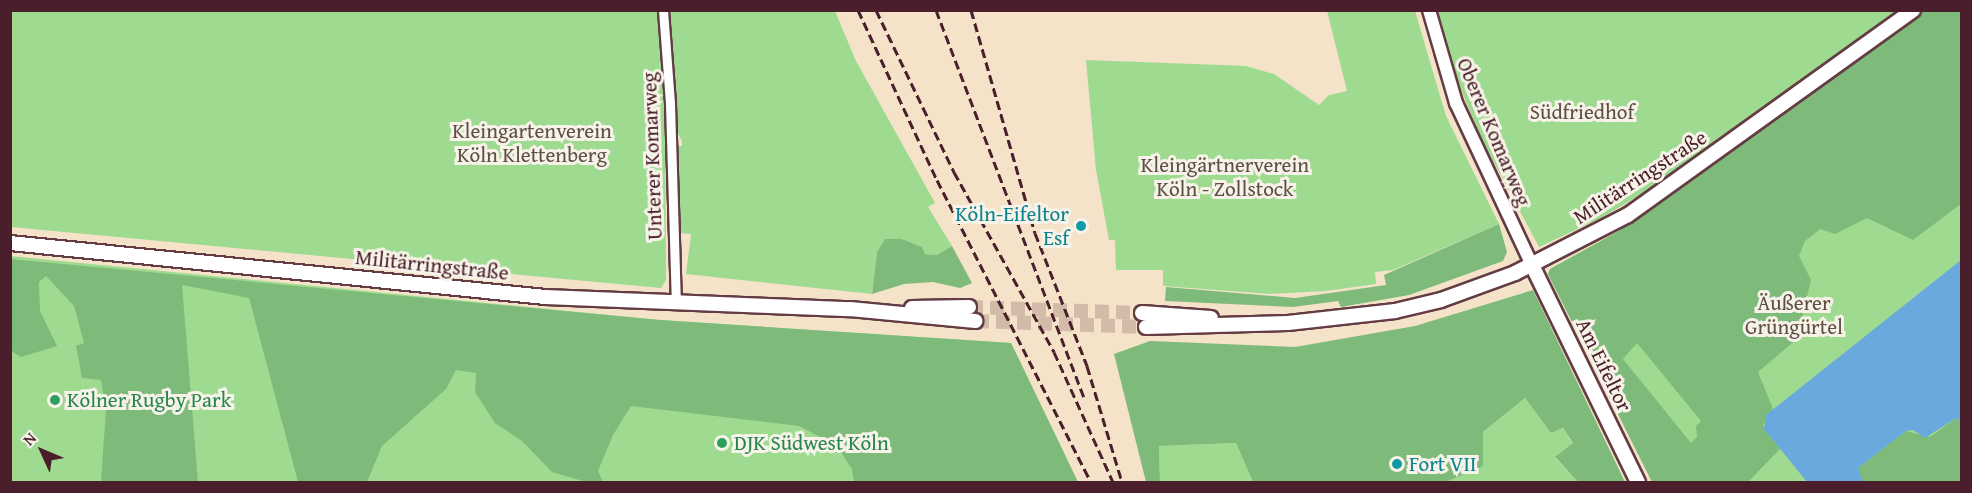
<!DOCTYPE html>
<meta charset="utf-8">
<style>
body{margin:0}
#map{position:relative;width:1972px;height:493px;overflow:hidden;background:#f4e2c9;font-family:"Gentium Book Plus",serif}
div>[style]{position:absolute}
.green>*{inset:0;background:#9edb90}
.forest>*{inset:0;background:#7ebb7a}
.water>*{inset:0;background:#6aa9dd}
.secondary-tunnel>*{height:14px;margin-top:-7px;transform-origin:0;background:repeating-linear-gradient(90deg,#d2bba9 0 14px,transparent 0 21px)}
.roads{filter:drop-shadow(2px 0 #643c43) drop-shadow(-2px 0 #643c43) drop-shadow(0 2px #643c43) drop-shadow(0 -2px #643c43)}
.minor>*{height:9px;margin:-4.5px;padding:0 4.5px;transform-origin:4.5px;border-radius:4.5px;background:#fff}
.tertiary>*{height:12px;margin:-6px;padding:0 6px;transform-origin:6px;border-radius:6px;background:#fff}
.secondary>*{height:14px;margin:-7px;padding:0 7px;transform-origin:7px;border-radius:7px;background:#fff}
.rail>*{height:3px;margin-top:-1.5px;transform-origin:0;background:repeating-linear-gradient(90deg,#4a1f2b 0 9px,transparent 0 13.5px)}
.dots>*{width:16px;height:16px;translate:-50% -50%;box-sizing:border-box;border:3px solid #f7f3e8;border-radius:50%}
span{translate:-50% -50%;white-space:nowrap;text-align:center;line-height:1.15;-webkit-text-stroke:6px #f7f3e8;paint-order:stroke}
.park-label{font-size:21px;color:#5f4e44}
.street-label{font-size:21px;color:#4a1f2b}
.culture-label{font-size:21px;color:#0d838f}
.right{translate:-100% -50%;text-align:right}
.left{translate:0 -50%;text-align:left}
.leisure-label{font-size:21px;color:#27864d}
.frame{position:absolute;inset:0;border:12px solid #4a1f2b;pointer-events:none}
.north{position:absolute;left:12px;top:421px;width:60px;height:60px;-webkit-text-stroke:4px #f7f3e8;paint-order:stroke;rotate:314deg;font-size:16px;font-weight:700;line-height:24px;text-align:center;color:#4a1f2b}
.north::after{content:'';display:block;margin:auto;width:21px;height:27px;background:#4a1f2b;clip-path:polygon(50% 0,100% 100%,50% 72%,0 100%)}
</style>
<div id="map">
<div class="green">
<div style="clip-path:polygon(10px 11px,658px 11px,665px 102px,666px 280px,661px 288px,11px 227px)"></div>
<div style="clip-path:polygon(668px 11px,835px 11px,856px 61px,935px 203px,928px 207px,952px 246px,937px 255px,924px 254px,921px 247px,902px 239px,885px 239px,877px 252px,872px 294px,686px 274px,691px 234px,678px 233px,676px 146px,682px 146px,682px 141px,676px 130px)"></div>
<div style="clip-path:polygon(1327px 11px,1415px 11px,1446px 116px,1499px 224px,1393px 270px,1375px 272px,1376px 284px,1326px 291px,1270px 294px,1163px 286px,1163px 270px,1116px 270px,1115px 240px,1109px 240px,1096px 170px,1086px 60px,1246px 66px,1274px 74px,1319px 105px,1329px 95px,1347px 91px)"></div>
<div style="clip-path:polygon(1437px 11px,1897px 11px,1660px 183px,1601px 218px,1539px 247px,1482px 140px,1444px 49px)"></div>
<div style="clip-path:polygon(1923px 11px,1961px 11px,1961px 482px,1652px 482px,1548px 274px,1550px 269px,1617px 232px,1678px 191px)"></div>
<div style="clip-path:polygon(10px 256px,660px 320px,1011px 343px,1078px 482px,11px 482px)"></div>
<div style="clip-path:polygon(1525px 398px,1551px 433px,1563px 428px,1573px 444px,1555px 458px,1578px 482px,1446px 482px,1482px 466px,1483px 432px)"></div>
<div style="clip-path:polygon(1236px 443px,1253px 482px,1160px 482px,1159px 446px)"></div>
</div>
<div class="forest">
<div style="clip-path:polygon(evenodd,1923px 11px,1961px 11px,1961px 204px,1913px 240px,1867px 218px,1835px 234px,1820px 229px,1805px 241px,1799px 256px,1811px 280px,1797px 339px,1758px 372px,1773px 409px,1763px 425px,1780px 449px,1748px 482px,1652px 482px,1548px 274px,1550px 269px,1617px 232px,1678px 191px,1923px 11px,1637px 343px,1701px 421px,1696px 426px,1697px 437px,1691px 443px,1623px 359px,1637px 343px)"></div>
<div style="clip-path:polygon(1499px 224px,1507px 252px,1503px 261px,1409px 295px,1341px 307px,1338px 301px,1293px 307px,1165px 301px,1166px 287px,1295px 298px,1386px 285px,1384px 275px)"></div>
<div style="clip-path:polygon(885px 239px,902px 239px,922px 247px,925px 254px,937px 255px,952px 246px,972px 283px,960px 288px,933px 282px,904px 284px,872px 294px,877px 252px)"></div>
<div style="clip-path:polygon(10px 259px,660px 320px,1011px 343px,1078px 482px,854px 482px,852px 469px,837px 446px,799px 426px,631px 406px,613px 435px,598px 471px,603px 482px,586px 482px,552px 472px,522px 441px,495px 423px,475px 392px,476px 373px,456px 370px,446px 389px,382px 446px,367px 482px,298px 482px,249px 298px,182px 285px,198px 482px,101px 482px,106px 409px,101px 380px,82px 378px,76px 346px,84px 343px,74px 306px,46px 276px,39px 282px,40px 311px,57px 346px,21px 357px,11px 351px)"></div>
<div style="clip-path:polygon(1533px 290px,1625px 482px,1578px 482px,1555px 457px,1573px 443px,1563px 428px,1551px 433px,1525px 398px,1483px 432px,1483px 466px,1446px 482px,1253px 482px,1236px 443px,1159px 446px,1160px 482px,1146px 482px,1114px 354px,1150px 341px,1295px 347px,1415px 326px)"></div>
<div style="clip-path:polygon(1956px 418px,1961px 423px,1961px 482px,1863px 482px,1857px 475px,1858px 468px,1906px 431px,1930px 437px)"></div>
</div>
<div class="water">
<div style="clip-path:polygon(1961px 260px,1961px 423px,1956px 418px,1925px 438px,1913px 430px,1906px 431px,1858px 468px,1863px 482px,1807px 482px,1764px 429px,1766px 415px)"></div>
</div>
<div class="secondary-tunnel">
<div style="left:969px;top:307px;width:173px;rotate:2deg"></div>
<div style="left:975px;top:321px;width:171px;rotate:2deg"></div>
</div>
<div class="roads">
<div class="minor">
<div style="left:663px;top:10px;width:94px;rotate:85.7deg"></div>
<div style="left:670px;top:104px;width:197px;rotate:88.3deg"></div>
</div>
<div class="tertiary">
<div style="left:1429px;top:10px;width:97px;rotate:73.8deg"></div>
<div style="left:1456px;top:103px;width:179px;rotate:64.9deg"></div>
</div>
<div class="secondary">
<div style="left:10px;top:243px;width:538px;rotate:5.76deg"></div>
<div style="left:545px;top:297px;width:305px;rotate:2.3deg"></div>
<div style="left:850px;top:309px;width:126px;rotate:5.5deg"></div>
<div style="left:1532px;top:265px;width:242px;rotate:64deg"></div>
<div style="left:912px;top:308px;width:57px;rotate:-1deg"></div>
<div style="left:1142px;top:313px;width:69px;rotate:4.1deg"></div>
<div style="left:1146px;top:327px;width:142px;rotate:-1.6deg"></div>
<div style="left:1288px;top:323px;width:108px;rotate:-6.4deg"></div>
<div style="left:1395px;top:311px;width:47px;rotate:-13.4deg"></div>
<div style="left:1441px;top:300px;width:79px;rotate:-20deg"></div>
<div style="left:1515px;top:273px;width:127px;rotate:-27.2deg"></div>
<div style="left:1628px;top:215px;width:351px;rotate:-35.7deg"></div>
</div>
</div>
<div class="rail">
<div style="left:858px;top:10px;width:187px;rotate:65.1deg"></div>
<div style="left:937px;top:180px;width:339px;rotate:63deg"></div>
<div style="left:876px;top:10px;width:180px;rotate:64.3deg"></div>
<div style="left:954px;top:172px;width:206px;rotate:60.9deg"></div>
<div style="left:1054px;top:352px;width:143px;rotate:65.6deg"></div>
<div style="left:936px;top:10px;width:414px;rotate:69.1deg"></div>
<div style="left:971px;top:10px;width:232px;rotate:74deg"></div>
<div style="left:1035px;top:233px;width:143px;rotate:68.6deg"></div>
<div style="left:1087px;top:366px;width:121px;rotate:73.2deg"></div>
</div>
<div class="dots">
<div style="left:1081px;top:226px;background:#0f9aa8"></div>
<div style="left:55px;top:400px;background:#2e9e5b"></div>
<div style="left:722px;top:443px;background:#2e9e5b"></div>
<div style="left:1397px;top:464px;background:#0f9aa8"></div>
</div>
<div class="park-label">
<span style="left:1582px;top:112px">Südfriedhof</span>
<span style="left:532px;top:143px">Kleingartenverein<br>Köln Klettenberg</span>
<span style="left:1225px;top:177px">Kleingärtnerverein<br>Köln - Zollstock</span>
<span style="left:1794px;top:315px">Äußerer<br>Grüngürtel</span>
</div>
<div class="street-label">
<span style="left:1494px;top:132px;rotate:67deg">Oberer Komarweg</span>
<span style="left:652px;top:156px;rotate:-92deg">Unterer Komarweg</span>
<span style="left:1640px;top:177px;rotate:-33deg">Militärringstraße</span>
<span style="left:432px;top:265px;rotate:6deg">Militärringstraße</span>
<span style="left:1604px;top:365px;rotate:64deg">Am Eifeltor</span>
</div>
<div class="culture-label">
<span class="right" style="left:1069px;top:226px">Köln-Eifeltor<br>Esf</span>
<span class="left" style="left:1409px;top:464px">Fort VII</span>
</div>
<div class="leisure-label">
<span class="left" style="left:67px;top:400px">Kölner Rugby Park</span>
<span class="left" style="left:734px;top:443px">DJK Südwest Köln</span>
</div>
<div class="frame"></div>
<div class="north">N</div>
</div>
